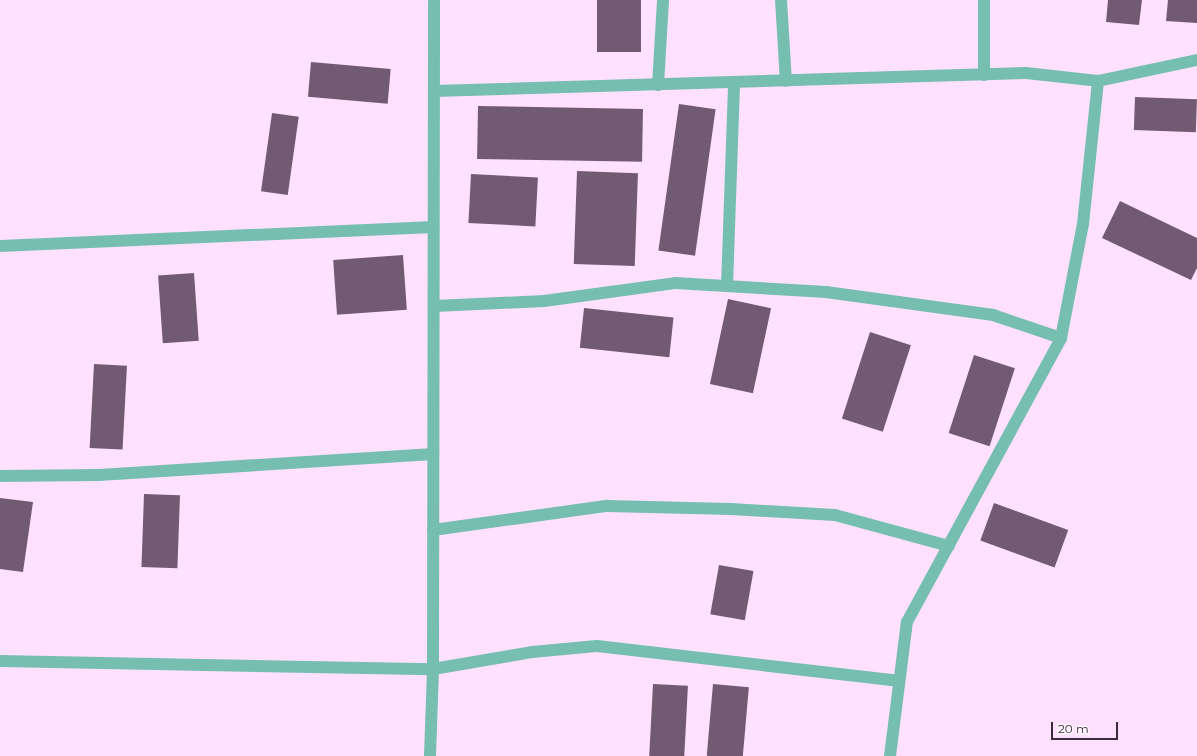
<!DOCTYPE html>
<style>
body{margin:0}
#map{position:relative;width:1197px;height:756px;overflow:hidden;background:#ffe1ff;font-family:Montserrat,sans-serif}
div>[style]{position:absolute}
.building>*{inset:0;background:#735a73;transform-origin:0 0}
.minor>*{height:12px;margin:-6px;padding:0 6px;transform-origin:6px;border-radius:6px;background:#76bfb0}
span{translate:-50% -50%;white-space:nowrap;text-align:center;line-height:1.15;-webkit-text-stroke:4px #fdf7fd;paint-order:stroke}
.scale{position:absolute;left:1051px;top:722px;width:67px;height:18px;box-sizing:border-box;border:2px solid #392d39;border-top:0;padding-left:5px;font-size:12px;line-height:14px;white-space:nowrap;color:#392d39;-webkit-text-stroke:3px #fdf7fd;paint-order:stroke}
</style>
<div id="map">
<div class="building">
<div style="left:597px;top:0;width:44px;height:52px"></div>
<div style="clip-path:polygon(1108px 0,1142px 0,1139px 25px,1106px 22px)"></div>
<div style="clip-path:polygon(1168px 0,1197px 0,1197px 23px,1166px 21px)"></div>
<div style="left:311px;top:62px;width:80px;height:35px;rotate:5deg"></div>
<div style="left:1135px;top:97px;width:62px;height:33px;rotate:2deg"></div>
<div style="left:679px;top:104px;width:37px;height:148px;rotate:8deg"></div>
<div style="left:478px;top:106px;width:165px;height:53px;rotate:1deg"></div>
<div style="left:272px;top:113px;width:27px;height:79px;rotate:8deg"></div>
<div style="left:577px;top:171px;width:61px;height:93px;rotate:2deg"></div>
<div style="left:471px;top:174px;width:67px;height:49px;rotate:3deg"></div>
<div style="clip-path:polygon(1120px 201px,1197px 238px,1197px 268px,1191px 280px,1102px 238px)"></div>
<div style="left:403px;top:255px;width:55px;height:70px;rotate:86deg"></div>
<div style="left:194px;top:273px;width:68px;height:36px;rotate:86deg"></div>
<div style="left:728px;top:299px;width:44px;height:87px;rotate:12deg"></div>
<div style="left:584px;top:308px;width:90px;height:40px;rotate:6deg"></div>
<div style="left:870px;top:332px;width:43px;height:91px;rotate:18deg"></div>
<div style="left:974px;top:355px;width:43px;height:82px;rotate:18deg"></div>
<div style="left:94px;top:364px;width:33px;height:84px;rotate:3deg"></div>
<div style="left:144px;top:494px;width:36px;height:73px;rotate:2deg"></div>
<div style="clip-path:polygon(0 498px,33px 502px,23px 572px,0 569px)"></div>
<div style="left:994px;top:503px;width:79px;height:40px;rotate:20deg"></div>
<div style="left:719px;top:565px;width:35px;height:50px;rotate:10deg"></div>
<div style="left:653px;top:684px;width:35px;height:72px;rotate:3deg"></div>
<div style="left:713px;top:684px;width:36px;height:72px;rotate:5deg"></div>
</div>
<div class="minor">
<div style="left:781px;top:0;width:81px;rotate:86.5deg"></div>
<div style="left:984px;top:0;width:75px;rotate:90deg"></div>
<div style="left:658px;top:85px;width:85px;rotate:-86.6deg"></div>
<div style="left:434px;top:91px;width:592px;rotate:-1.74deg"></div>
<div style="left:1026px;top:73px;width:72px;rotate:6.3deg"></div>
<div style="left:1098px;top:81px;width:101px;rotate:-12deg"></div>
<div style="left:0;top:246px;width:434px;rotate:-2.5deg"></div>
<div style="left:727px;top:286px;width:203px;rotate:-88deg"></div>
<div style="left:434px;top:306px;width:110px;rotate:-2.6deg"></div>
<div style="left:544px;top:301px;width:132px;rotate:-7.8deg"></div>
<div style="left:675px;top:283px;width:151px;rotate:3.4deg"></div>
<div style="left:826px;top:292px;width:169px;rotate:7.8deg"></div>
<div style="left:993px;top:315px;width:72px;rotate:18.7deg"></div>
<div style="left:0;top:476px;width:99px;rotate:-0.6deg"></div>
<div style="left:99px;top:475px;width:335px;rotate:-3.6deg"></div>
<div style="left:433px;top:530px;width:176px;rotate:-7.9deg"></div>
<div style="left:607px;top:506px;width:124px;rotate:1.4deg"></div>
<div style="left:731px;top:509px;width:104px;rotate:3.3deg"></div>
<div style="left:835px;top:515px;width:118px;rotate:15.2deg"></div>
<div style="left:0;top:661px;width:433px;rotate:1.1deg"></div>
<div style="left:433px;top:669px;width:100px;rotate:-9.7deg"></div>
<div style="left:532px;top:652px;width:65px;rotate:-5.3deg"></div>
<div style="left:597px;top:646px;width:303px;rotate:6.6deg"></div>
<div style="left:430px;top:756px;width:87px;rotate:-88deg"></div>
<div style="left:433px;top:669px;width:669px;rotate:-89.91deg"></div>
<div style="left:890px;top:756px;width:135px;rotate:-82.8deg"></div>
<div style="left:907px;top:622px;width:323px;rotate:-61.5deg"></div>
<div style="left:1061px;top:338px;width:116px;rotate:-79.1deg"></div>
<div style="left:1083px;top:224px;width:144px;rotate:-84deg"></div>
</div>
<div class="scale">20 m</div>
</div>
